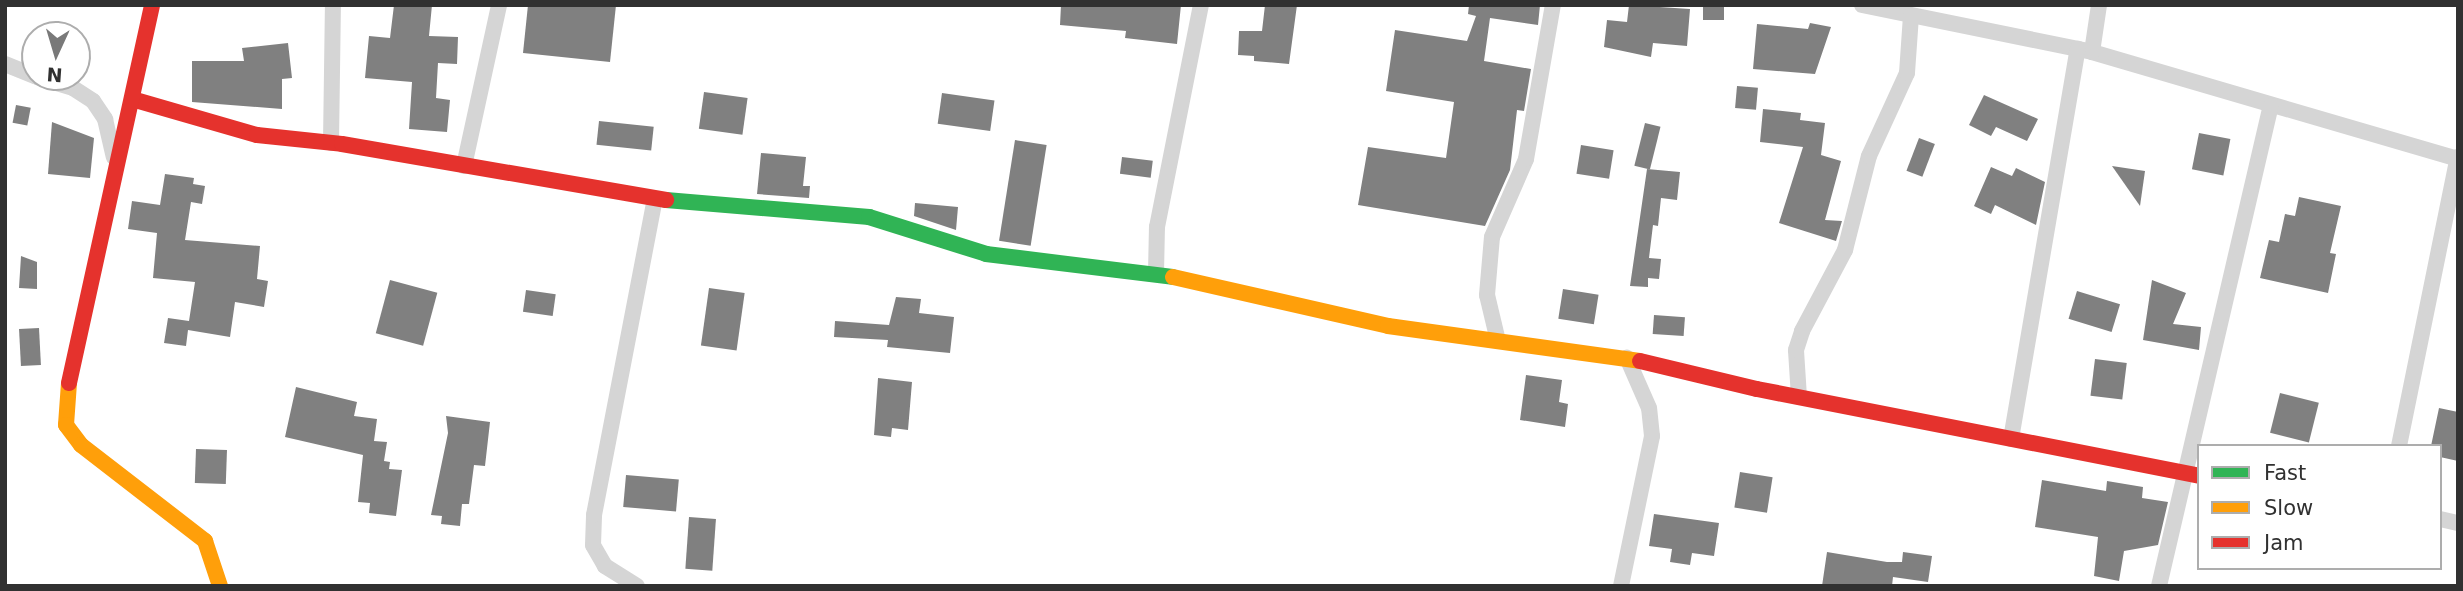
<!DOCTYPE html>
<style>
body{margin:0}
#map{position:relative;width:2463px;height:591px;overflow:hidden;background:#fff;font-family:"DejaVu Sans",sans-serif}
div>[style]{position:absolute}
.building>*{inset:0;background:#808080;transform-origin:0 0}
.street>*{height:16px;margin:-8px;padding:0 8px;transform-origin:8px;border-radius:8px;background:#d5d5d5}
.fast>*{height:16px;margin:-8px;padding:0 8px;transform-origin:8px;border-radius:8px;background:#30b455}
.slow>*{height:16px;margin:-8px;padding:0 8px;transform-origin:8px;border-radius:8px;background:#ff9f0a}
.jam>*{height:16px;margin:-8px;padding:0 8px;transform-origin:8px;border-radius:8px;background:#e5322d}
span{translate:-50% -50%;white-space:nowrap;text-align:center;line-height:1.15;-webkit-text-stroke:7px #fff;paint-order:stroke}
.frame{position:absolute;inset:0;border:7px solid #313131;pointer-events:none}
.legend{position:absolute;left:2197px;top:444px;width:245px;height:126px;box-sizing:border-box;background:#fff;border:2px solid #adadad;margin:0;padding:9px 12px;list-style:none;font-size:21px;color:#313131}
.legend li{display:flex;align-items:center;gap:14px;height:35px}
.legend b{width:35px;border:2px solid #adadad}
.north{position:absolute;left:21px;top:21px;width:70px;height:70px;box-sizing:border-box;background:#fff;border:2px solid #adadad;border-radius:50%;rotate:184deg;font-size:19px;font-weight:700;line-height:28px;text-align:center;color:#313131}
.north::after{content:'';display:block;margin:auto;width:24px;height:32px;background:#797979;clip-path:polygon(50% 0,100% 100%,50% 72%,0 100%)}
</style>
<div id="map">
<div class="building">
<div style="clip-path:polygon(394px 5px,432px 5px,429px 36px,458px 37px,457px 64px,438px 63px,436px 98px,450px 100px,447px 132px,409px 129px,412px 82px,365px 78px,369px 36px,390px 38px)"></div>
<div style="clip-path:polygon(528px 5px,616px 5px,610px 62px,523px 53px)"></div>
<div style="clip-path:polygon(1061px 5px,1181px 5px,1177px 44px,1125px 38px,1126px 31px,1060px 25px)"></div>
<div style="clip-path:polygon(1265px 5px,1297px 5px,1289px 64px,1254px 61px,1254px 56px,1238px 55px,1239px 31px,1262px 31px)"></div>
<div style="clip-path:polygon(1469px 5px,1540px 5px,1538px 25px,1490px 18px,1484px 61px,1531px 69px,1524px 111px,1517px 110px,1510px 170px,1485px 226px,1358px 205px,1368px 147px,1446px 158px,1454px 102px,1386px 91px,1395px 30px,1467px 41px,1476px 16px,1468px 14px)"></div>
<div style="clip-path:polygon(1629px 5px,1690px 9px,1687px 46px,1653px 43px,1651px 57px,1604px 47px,1607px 20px,1627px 22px)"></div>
<div style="left:1703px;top:5px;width:21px;height:15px"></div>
<div style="clip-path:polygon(1810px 23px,1831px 27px,1815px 74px,1753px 69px,1757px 24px,1808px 29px)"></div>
<div style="clip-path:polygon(288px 43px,292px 78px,282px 79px,282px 109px,192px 102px,192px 61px,244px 61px,242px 48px)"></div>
<div style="left:1737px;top:86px;width:21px;height:22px;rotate:5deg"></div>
<div style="left:704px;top:92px;width:44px;height:37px;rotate:8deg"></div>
<div style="left:942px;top:93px;width:53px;height:31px;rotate:8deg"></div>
<div style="clip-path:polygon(1984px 95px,2038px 119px,2027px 141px,1996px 127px,1991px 136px,1969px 125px)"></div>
<div style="left:16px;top:105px;width:15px;height:18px;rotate:11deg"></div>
<div style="clip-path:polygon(1763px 109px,1801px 113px,1800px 120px,1825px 123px,1821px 155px,1841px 161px,1825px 220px,1842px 221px,1836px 241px,1779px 223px,1803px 147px,1760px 142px)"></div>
<div style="left:599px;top:121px;width:55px;height:24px;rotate:6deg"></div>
<div style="clip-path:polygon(52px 122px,94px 138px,90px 178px,48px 174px)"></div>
<div style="left:1645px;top:123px;width:16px;height:44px;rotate:14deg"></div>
<div style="left:2199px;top:133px;width:32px;height:37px;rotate:11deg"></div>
<div style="left:1919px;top:138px;width:17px;height:35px;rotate:21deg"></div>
<div style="left:1015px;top:140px;width:32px;height:102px;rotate:9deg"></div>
<div style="left:1581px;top:145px;width:33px;height:29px;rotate:9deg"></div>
<div style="clip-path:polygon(761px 153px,806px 157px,803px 186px,810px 186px,809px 198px,757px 194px)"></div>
<div style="left:1122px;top:157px;width:31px;height:17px;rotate:7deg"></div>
<div style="clip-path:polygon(2112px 166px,2145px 171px,2140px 206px)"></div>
<div style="clip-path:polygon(1991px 167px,2012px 176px,2016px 168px,2045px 182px,2036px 225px,1995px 205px,1991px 214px,1974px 206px)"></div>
<div style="clip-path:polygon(1647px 169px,1680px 172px,1677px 200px,1661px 198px,1658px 226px,1653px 225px,1649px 258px,1661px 259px,1659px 279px,1648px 278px,1648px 287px,1630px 286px)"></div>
<div style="clip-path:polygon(165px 174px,194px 178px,193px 184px,205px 186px,202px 204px,191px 202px,185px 240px,260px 246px,257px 279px,268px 281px,264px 307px,235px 302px,230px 337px,188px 330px,186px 346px,164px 343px,168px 318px,189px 321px,195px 282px,153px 278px,157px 233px,128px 229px,132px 201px,160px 205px)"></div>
<div style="clip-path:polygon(2299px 197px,2341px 206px,2330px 253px,2336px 254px,2328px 293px,2260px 278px,2269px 240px,2279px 242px,2285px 214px,2295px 216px)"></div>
<div style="clip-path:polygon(915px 203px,958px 207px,956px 230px,914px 216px)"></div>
<div style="clip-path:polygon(21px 256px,37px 262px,37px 289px,19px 288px)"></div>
<div style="left:390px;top:280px;width:49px;height:55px;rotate:15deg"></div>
<div style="clip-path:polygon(2152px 280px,2186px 293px,2173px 324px,2201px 327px,2199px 350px,2143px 340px)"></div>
<div style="left:709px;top:288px;width:36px;height:58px;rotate:8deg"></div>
<div style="left:1563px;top:289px;width:36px;height:30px;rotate:9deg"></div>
<div style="left:526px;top:290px;width:30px;height:22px;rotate:8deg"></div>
<div style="left:2077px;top:291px;width:45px;height:29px;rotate:17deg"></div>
<div style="clip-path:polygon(896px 297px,921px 299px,919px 313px,954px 317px,950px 353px,887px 347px,888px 340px,834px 337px,835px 321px,889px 325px)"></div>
<div style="left:1654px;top:315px;width:31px;height:19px;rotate:4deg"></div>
<div style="left:39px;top:328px;width:37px;height:20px;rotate:87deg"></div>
<div style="left:2095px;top:359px;width:32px;height:37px;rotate:7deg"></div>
<div style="clip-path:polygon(1526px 375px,1562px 380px,1559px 402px,1568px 404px,1565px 427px,1520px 420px)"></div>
<div style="clip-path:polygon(878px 378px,912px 382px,908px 430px,892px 428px,891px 437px,874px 435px)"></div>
<div style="clip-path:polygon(296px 387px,357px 402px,354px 416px,377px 419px,374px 441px,387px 442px,384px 461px,390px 462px,389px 469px,402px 470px,396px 516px,369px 513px,370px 503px,358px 502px,363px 455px,285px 437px)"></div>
<div style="left:2280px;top:393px;width:40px;height:41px;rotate:14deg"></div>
<div style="clip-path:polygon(2439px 408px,2458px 412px,2458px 461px,2440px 457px,2440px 446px,2431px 446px)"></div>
<div style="clip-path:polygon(446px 416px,490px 422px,485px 466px,474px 465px,469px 504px,462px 504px,460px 526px,441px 524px,442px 516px,431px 515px,448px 433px)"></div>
<div style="left:196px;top:449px;width:31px;height:34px;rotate:2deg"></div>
<div style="left:1740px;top:472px;width:33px;height:36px;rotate:9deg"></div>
<div style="left:626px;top:475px;width:53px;height:32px;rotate:5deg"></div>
<div style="clip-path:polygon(2042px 480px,2106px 491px,2107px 481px,2143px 487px,2142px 498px,2168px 502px,2158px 545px,2124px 551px,2119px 581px,2094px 576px,2098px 537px,2035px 527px)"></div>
<div style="clip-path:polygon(1654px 514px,1719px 523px,1714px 556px,1692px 553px,1690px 565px,1670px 562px,1672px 549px,1649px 546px)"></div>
<div style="left:689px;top:517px;width:27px;height:52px;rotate:4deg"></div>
<div style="clip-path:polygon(1827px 552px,1887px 562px,1902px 562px,1903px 552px,1932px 556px,1928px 582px,1893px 577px,1892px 586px,1822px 586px)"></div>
</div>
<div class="street">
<div style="left:1862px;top:5px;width:235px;rotate:11.5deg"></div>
<div style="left:2092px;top:52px;width:381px;rotate:16.3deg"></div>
<div style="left:2092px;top:52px;width:48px;rotate:-81.5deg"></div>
<div style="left:5px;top:64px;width:32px;rotate:22deg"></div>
<div style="left:37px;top:77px;width:38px;rotate:17deg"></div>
<div style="left:73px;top:88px;width:24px;rotate:33deg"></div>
<div style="left:93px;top:101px;width:22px;rotate:56deg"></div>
<div style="left:105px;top:119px;width:39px;rotate:77deg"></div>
<div style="left:331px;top:143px;width:138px;rotate:-89.2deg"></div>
<div style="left:464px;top:166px;width:165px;rotate:-77.7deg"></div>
<div style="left:1156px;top:273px;width:46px;rotate:-88.8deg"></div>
<div style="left:1157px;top:227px;width:226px;rotate:-78.8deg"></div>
<div style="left:1498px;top:341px;width:47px;rotate:-103.4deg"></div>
<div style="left:1487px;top:295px;width:58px;rotate:-85.1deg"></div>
<div style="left:1492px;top:237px;width:85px;rotate:-66.4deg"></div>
<div style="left:1526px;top:159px;width:156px;rotate:-80.1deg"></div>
<div style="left:1799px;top:397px;width:47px;rotate:-93.7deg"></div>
<div style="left:1796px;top:350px;width:20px;rotate:-72deg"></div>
<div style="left:1802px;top:331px;width:92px;rotate:-62deg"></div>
<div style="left:1845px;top:250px;width:97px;rotate:-75.7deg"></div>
<div style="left:1869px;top:156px;width:91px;rotate:-65.4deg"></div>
<div style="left:1907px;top:73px;width:57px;rotate:-86deg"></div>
<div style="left:2011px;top:439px;width:396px;rotate:-80.3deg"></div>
<div style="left:2399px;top:446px;width:295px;rotate:-78.5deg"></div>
<div style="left:2440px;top:519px;width:18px;rotate:13deg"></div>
<div style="left:637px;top:586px;width:38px;rotate:-148deg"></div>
<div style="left:605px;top:566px;width:24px;rotate:-120deg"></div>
<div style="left:593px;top:545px;width:30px;rotate:-88deg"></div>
<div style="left:594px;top:515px;width:322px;rotate:-79.1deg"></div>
<div style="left:1621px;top:586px;width:153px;rotate:-78.3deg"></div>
<div style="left:1652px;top:436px;width:28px;rotate:-96deg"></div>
<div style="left:1649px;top:408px;width:55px;rotate:-113.7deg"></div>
<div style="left:2159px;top:586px;width:493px;rotate:-76.9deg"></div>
</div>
<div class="fast">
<div style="left:666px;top:200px;width:204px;rotate:4.8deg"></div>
<div style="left:869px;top:217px;width:123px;rotate:17.5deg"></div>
<div style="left:986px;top:254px;width:188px;rotate:7deg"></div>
</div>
<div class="slow">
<div style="left:1173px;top:277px;width:221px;rotate:12.8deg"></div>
<div style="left:1388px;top:326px;width:254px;rotate:7.9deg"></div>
<div style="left:69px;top:383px;width:42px;rotate:94.1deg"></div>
<div style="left:66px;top:425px;width:25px;rotate:53deg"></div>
<div style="left:81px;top:445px;width:157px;rotate:37.7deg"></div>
<div style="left:205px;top:541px;width:47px;rotate:71.6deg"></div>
</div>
<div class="jam">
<div style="left:132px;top:99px;width:130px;rotate:16.1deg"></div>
<div style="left:257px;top:135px;width:85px;rotate:6deg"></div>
<div style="left:342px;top:144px;width:329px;rotate:9.8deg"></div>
<div style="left:1640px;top:361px;width:120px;rotate:13.5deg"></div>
<div style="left:1757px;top:389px;width:450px;rotate:11.1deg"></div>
<div style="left:69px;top:383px;width:387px;rotate:-77.6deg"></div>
</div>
<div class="frame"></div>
<ul class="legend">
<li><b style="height:9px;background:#30b455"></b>Fast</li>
<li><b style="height:9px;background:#ff9f0a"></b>Slow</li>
<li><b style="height:9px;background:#e5322d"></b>Jam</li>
</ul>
<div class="north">N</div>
</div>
